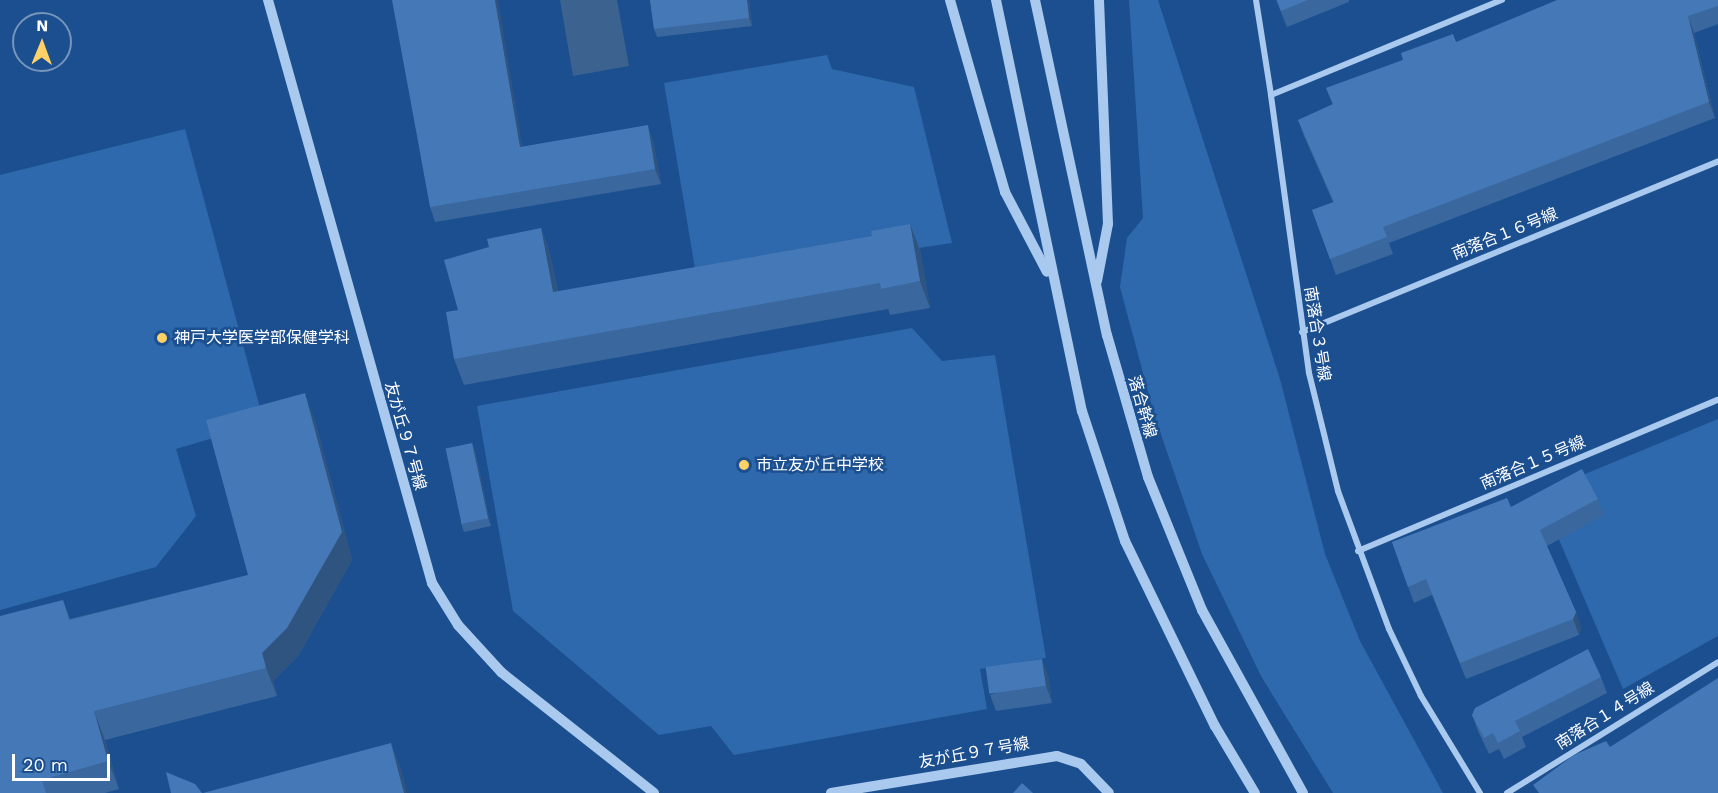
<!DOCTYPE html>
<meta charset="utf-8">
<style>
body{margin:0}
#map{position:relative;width:1718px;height:793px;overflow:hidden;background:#1b4f8f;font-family:"Work Sans","Noto Sans JP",sans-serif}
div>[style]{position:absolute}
.green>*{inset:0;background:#2e69ad}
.water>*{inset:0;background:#3c6290}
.minor>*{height:6px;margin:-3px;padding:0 3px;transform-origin:3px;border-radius:3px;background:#a9c9ee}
.tertiary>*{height:10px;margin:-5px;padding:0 5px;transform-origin:5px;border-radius:5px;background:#a9c9ee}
.wall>*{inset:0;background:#3a679d}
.shaded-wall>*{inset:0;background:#305480}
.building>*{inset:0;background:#4478b7;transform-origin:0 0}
.dots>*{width:16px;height:16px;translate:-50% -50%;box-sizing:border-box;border:3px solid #1b4f8f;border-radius:50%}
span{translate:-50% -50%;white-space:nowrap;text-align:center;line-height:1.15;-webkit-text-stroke:5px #1b4f8f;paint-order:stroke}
.street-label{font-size:16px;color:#fff}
.poi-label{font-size:16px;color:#fff}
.left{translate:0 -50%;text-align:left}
.north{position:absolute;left:12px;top:12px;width:60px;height:60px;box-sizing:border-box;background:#1b4f8f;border:2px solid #7695bc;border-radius:50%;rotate:1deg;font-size:16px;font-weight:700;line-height:24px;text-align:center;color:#fff}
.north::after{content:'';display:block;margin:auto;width:21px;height:27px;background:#ffd166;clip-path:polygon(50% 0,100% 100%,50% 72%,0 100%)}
.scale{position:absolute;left:12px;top:754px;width:98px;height:27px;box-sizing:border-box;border:3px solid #fff;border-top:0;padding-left:8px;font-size:18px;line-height:21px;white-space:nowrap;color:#fff;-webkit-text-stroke:4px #1b4f8f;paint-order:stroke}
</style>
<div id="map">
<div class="green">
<div style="clip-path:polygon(1129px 0,1158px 0,1280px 379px,1325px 554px,1360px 641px,1443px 793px,1333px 793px,1261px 676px,1202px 554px,1154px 414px,1120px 287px,1127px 238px,1143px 218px)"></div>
<div style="clip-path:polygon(827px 55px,832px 69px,914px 87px,952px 243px,697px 281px,664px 83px)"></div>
<div style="clip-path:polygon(185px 129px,264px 423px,176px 449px,196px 516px,156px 567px,0 610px,0 175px)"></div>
<div style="clip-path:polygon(912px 328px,942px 361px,995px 355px,1046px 658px,980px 669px,987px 709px,734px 755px,711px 726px,659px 735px,513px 611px,477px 406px)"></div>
<div style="clip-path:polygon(1718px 419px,1718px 636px,1623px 689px,1539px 493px)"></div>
</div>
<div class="water">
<div style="clip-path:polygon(560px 0,617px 0,629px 66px,573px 76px)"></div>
</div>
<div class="minor">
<div style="left:1256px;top:0;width:96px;rotate:81deg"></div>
<div style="left:1302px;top:332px;width:450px;rotate:-22.3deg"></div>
<div style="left:1358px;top:551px;width:390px;rotate:-22.8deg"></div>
<div style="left:1480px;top:793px;width:114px;rotate:-121.3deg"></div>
<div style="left:1421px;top:696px;width:74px;rotate:-115.5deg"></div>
<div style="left:1389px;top:629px;width:147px;rotate:-110.3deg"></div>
<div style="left:1338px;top:491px;width:122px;rotate:-103.8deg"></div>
<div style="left:1309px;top:373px;width:281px;rotate:-97.8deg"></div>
<div style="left:1271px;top:95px;width:250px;rotate:-22.4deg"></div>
<div style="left:1507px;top:793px;width:248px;rotate:-31.8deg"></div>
</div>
<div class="tertiary">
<div style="left:268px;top:0;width:606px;rotate:74.29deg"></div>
<div style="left:432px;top:583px;width:49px;rotate:58.2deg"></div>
<div style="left:458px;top:625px;width:64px;rotate:47.5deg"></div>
<div style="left:501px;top:672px;width:195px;rotate:38.3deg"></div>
<div style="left:950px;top:0;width:200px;rotate:74deg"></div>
<div style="left:1005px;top:192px;width:90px;rotate:62.3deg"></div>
<div style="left:996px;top:0;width:420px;rotate:78.2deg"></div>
<div style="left:1082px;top:411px;width:137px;rotate:71.7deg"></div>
<div style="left:1125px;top:541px;width:206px;rotate:64.1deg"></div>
<div style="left:1215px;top:726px;width:78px;rotate:59.2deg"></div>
<div style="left:1035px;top:0;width:343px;rotate:77.9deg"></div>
<div style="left:1107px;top:335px;width:148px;rotate:73.9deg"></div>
<div style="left:1148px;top:477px;width:144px;rotate:67.9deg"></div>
<div style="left:1202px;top:610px;width:209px;rotate:61.1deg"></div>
<div style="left:1097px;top:281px;width:58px;rotate:-79.1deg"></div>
<div style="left:1108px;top:224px;width:224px;rotate:-92.3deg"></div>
<div style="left:831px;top:793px;width:229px;rotate:-9.3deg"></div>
<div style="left:1057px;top:756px;width:25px;rotate:18deg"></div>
<div style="left:1081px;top:764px;width:40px;rotate:46deg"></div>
</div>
<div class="wall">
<div style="clip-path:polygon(650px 0,749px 0,752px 26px,657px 37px,654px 29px)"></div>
<div style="clip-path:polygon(1276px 0,1349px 0,1349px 2px,1287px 27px)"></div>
<div style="clip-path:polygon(1718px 0,1718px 24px,1694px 33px,1715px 118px,1389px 243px,1393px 254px,1336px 275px,1312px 210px,1333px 202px,1304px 136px,1298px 120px,1333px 105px,1326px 88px,1403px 60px,1456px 42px)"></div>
<div style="clip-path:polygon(653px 140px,661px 184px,435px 222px,430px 207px,523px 147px)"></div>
<div style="clip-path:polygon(910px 224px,920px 250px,930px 308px,890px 315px,888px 309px,464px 385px,454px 359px,458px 310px,489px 247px,541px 228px,550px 254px,558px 292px,872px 236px)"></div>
<div style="clip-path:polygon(315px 421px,352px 560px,298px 656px,273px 681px,277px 696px,105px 740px,119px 789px,105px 793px,0 793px,63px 600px,70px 619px,248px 575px)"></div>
<div style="clip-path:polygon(472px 443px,475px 451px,491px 526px,464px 532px,461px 523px)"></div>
<div style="clip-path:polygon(1598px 499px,1604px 515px,1547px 546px,1576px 612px,1581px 629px,1579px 635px,1466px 679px,1432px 595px,1414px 603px,1392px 542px,1511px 507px)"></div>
<div style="clip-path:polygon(1048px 675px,1052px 703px,996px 711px,990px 695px)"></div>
<div style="clip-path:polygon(1601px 677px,1607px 693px,1522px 737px,1526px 747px,1504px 759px,1499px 749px,1489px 754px,1478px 731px,1472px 715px)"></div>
</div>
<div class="shaded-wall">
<div style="clip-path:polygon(495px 0,498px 0,525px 162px,520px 147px)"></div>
<div style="clip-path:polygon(747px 0,749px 0,752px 26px,749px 18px)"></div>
<div style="clip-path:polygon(1688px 16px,1694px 33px,1715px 118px,1709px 102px)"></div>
<div style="clip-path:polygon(648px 125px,653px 140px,661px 184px,655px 169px)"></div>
<div style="clip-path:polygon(910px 224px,920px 250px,930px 308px,920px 281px)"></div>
<div style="clip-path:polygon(541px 228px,550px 254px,563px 318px,553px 292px)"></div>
<div style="clip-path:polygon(305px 393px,315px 421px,352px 560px,298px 656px,273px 681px,277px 696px,266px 668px,262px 653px)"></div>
<div style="clip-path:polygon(472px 443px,475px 451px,491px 526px,488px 518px)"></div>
<div style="clip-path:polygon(1576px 612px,1581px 629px,1579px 635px,1573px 619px)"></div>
<div style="clip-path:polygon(1042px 659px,1048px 675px,1052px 703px,1046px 686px)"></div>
<div style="clip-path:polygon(94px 711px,105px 740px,119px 789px,108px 761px)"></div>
<div style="clip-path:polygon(391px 743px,402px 771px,407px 793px,404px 793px)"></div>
</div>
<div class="building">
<div style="clip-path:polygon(392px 0,495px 0,520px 147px,648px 125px,655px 169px,430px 207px)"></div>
<div style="clip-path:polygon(650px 0,747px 0,749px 18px,654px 29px)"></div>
<div style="clip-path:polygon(1277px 0,1308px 0,1281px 11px)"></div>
<div style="clip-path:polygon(1557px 0,1718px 0,1718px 6px,1688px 16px,1709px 102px,1383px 227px,1387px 237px,1330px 259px,1312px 210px,1334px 202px,1298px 120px,1333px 104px,1326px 88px,1403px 60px,1401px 53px,1453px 34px,1456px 42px)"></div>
<div style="clip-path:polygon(910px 224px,920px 281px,881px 289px,880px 283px,454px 359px,446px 312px,458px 310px,444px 260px,489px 247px,487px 239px,541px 228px,553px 292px,872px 236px,871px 231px)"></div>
<div style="clip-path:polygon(305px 393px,342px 532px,287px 628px,262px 653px,266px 668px,94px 711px,108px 761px,42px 780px,46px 793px,0 793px,0 616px,63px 600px,69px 620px,248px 575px,206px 420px)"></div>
<div style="left:472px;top:443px;width:77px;height:27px;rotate:78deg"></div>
<div style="clip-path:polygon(1582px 469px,1598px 499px,1540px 530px,1576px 612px,1573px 619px,1460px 663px,1426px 579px,1408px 587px,1392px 542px,1507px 498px,1511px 507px)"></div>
<div style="clip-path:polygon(1588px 649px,1601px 677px,1515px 721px,1520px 731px,1498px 743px,1493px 733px,1484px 738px,1472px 715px,1475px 708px)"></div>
<div style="left:1042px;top:659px;width:27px;height:57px;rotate:82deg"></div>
<div style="clip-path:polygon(1718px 678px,1718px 793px,1539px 793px,1533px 785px,1574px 755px,1606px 741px,1610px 747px)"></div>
<div style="clip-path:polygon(391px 743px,404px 793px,203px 793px)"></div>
<div style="clip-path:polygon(166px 772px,195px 784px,202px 793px,171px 793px)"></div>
<div style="clip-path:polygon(1022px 783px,1033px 793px,1013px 793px)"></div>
</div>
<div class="dots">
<div style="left:162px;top:338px;background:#ffd166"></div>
<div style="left:744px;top:465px;background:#ffd166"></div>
</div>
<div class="street-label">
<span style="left:1505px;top:234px;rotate:-22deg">南落合１６号線</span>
<span style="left:1317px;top:334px;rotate:81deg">南落合３号線</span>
<span style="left:1142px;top:407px;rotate:74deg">落合幹線</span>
<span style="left:405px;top:436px;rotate:74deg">友が丘９７号線</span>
<span style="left:1533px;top:463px;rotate:-23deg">南落合１５号線</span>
<span style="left:1605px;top:716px;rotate:-32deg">南落合１４号線</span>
<span style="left:974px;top:753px;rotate:-10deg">友が丘９７号線</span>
</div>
<div class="poi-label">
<span class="left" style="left:174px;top:338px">神戸大学医学部保健学科</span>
<span class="left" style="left:756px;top:465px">市立友が丘中学校</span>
</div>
<div class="north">N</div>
<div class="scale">20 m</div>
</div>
